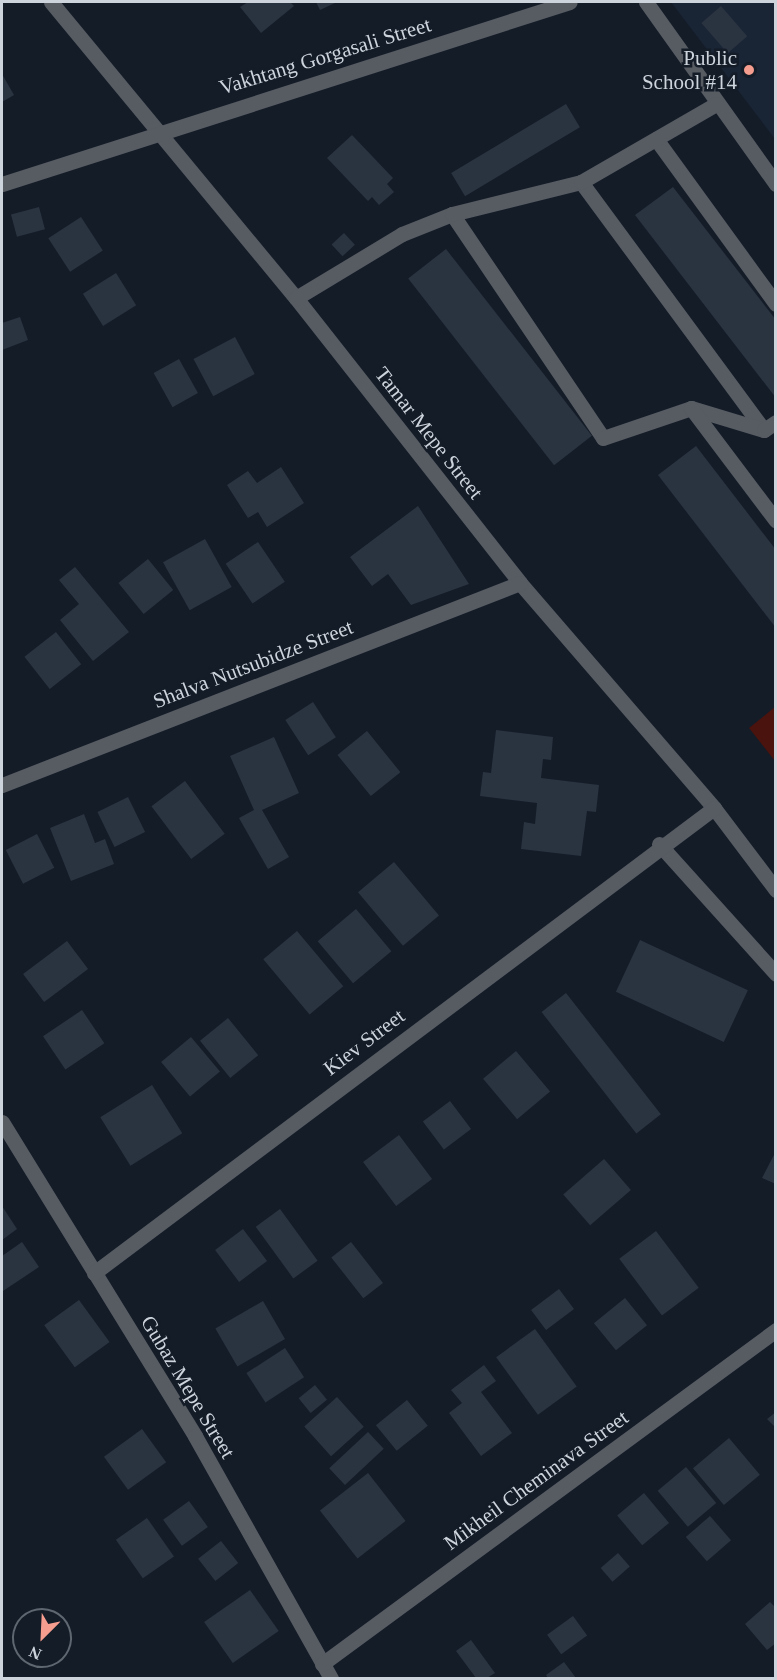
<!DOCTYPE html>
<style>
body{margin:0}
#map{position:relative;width:777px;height:1680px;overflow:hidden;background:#141c28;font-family:"Times New Roman",serif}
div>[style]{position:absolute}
.built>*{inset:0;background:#192435}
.green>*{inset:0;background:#4a130e}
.building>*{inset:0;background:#2a3340;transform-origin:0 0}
.minor>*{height:15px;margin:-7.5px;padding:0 7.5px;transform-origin:7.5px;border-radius:7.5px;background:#575b62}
.dots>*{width:16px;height:16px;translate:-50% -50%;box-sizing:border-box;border:3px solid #141c28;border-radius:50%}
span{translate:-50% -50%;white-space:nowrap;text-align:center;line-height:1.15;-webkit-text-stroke:5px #141c28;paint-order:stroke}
.street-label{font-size:21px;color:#ced4dc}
.poi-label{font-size:21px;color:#ced4dc}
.right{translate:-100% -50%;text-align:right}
.frame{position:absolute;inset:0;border:3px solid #ced4dc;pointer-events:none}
.north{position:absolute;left:12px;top:1608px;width:60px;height:60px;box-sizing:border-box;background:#141c28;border:2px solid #5e6670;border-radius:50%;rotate:204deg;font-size:16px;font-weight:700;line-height:24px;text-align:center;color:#ced4dc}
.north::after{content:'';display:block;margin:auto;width:21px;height:27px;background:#f59d8f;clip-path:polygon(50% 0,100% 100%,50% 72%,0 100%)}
</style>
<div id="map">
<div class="built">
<div style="clip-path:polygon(671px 2px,775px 2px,775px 139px)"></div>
</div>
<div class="green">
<div style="clip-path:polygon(775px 707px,775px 761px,749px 728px)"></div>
</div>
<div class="building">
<div style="clip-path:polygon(248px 2px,290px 2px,294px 6px,261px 33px,240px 7px)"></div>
<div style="clip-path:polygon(316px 2px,337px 2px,320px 10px)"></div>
<div style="left:721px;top:6px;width:40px;height:26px;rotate:49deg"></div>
<div style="clip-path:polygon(2px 74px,14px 95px,2px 102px)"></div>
<div style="left:566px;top:104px;width:27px;height:134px;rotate:59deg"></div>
<div style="clip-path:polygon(352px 135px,393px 178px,387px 184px,394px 192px,379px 205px,372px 197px,368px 201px,327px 158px)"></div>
<div style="clip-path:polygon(673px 187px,776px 320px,776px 398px,635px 215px)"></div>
<div style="left:39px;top:207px;width:23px;height:29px;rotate:75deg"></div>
<div style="left:81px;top:217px;width:40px;height:39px;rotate:57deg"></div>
<div style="left:344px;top:233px;width:16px;height:17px;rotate:47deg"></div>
<div style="left:446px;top:249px;width:237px;height:48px;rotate:52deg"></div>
<div style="left:116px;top:273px;width:38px;height:39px;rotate:58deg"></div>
<div style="clip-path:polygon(20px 317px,28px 340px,2px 350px,2px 323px)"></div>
<div style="left:235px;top:337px;width:42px;height:47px;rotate:62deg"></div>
<div style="left:179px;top:359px;width:39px;height:29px;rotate:61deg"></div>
<div style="clip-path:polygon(696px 446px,776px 550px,776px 628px,658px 475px)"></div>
<div style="clip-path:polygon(281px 467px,304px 503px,267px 527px,258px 512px,248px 518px,227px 485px,248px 471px,257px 483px)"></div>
<div style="clip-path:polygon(418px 506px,469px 584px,411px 605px,388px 574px,372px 586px,350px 557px)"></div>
<div style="left:205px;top:539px;width:55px;height:48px;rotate:61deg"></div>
<div style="left:258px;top:542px;width:48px;height:39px;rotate:56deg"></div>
<div style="left:148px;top:559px;width:40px;height:38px;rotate:51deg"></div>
<div style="clip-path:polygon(75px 567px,129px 632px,93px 661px,60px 620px,79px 604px,59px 580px)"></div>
<div style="left:56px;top:632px;width:41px;height:40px;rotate:52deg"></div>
<div style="left:313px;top:702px;width:42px;height:33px;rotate:57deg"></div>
<div style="clip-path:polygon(496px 730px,553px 737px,551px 760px,543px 759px,541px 778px,599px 785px,596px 812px,587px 811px,581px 856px,521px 849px,524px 822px,535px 824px,537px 803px,480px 796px,483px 772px,491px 773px)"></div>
<div style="left:367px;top:731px;width:53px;height:38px;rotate:51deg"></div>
<div style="clip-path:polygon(274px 737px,299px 793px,262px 810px,289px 857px,268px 869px,239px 818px,254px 810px,230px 756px)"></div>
<div style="left:185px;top:781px;width:66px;height:42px;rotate:53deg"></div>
<div style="left:128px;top:797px;width:39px;height:34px;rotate:64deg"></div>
<div style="clip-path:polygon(84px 814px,95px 843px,105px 839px,114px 864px,71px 881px,50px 828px)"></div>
<div style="left:37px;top:834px;width:38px;height:35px;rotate:63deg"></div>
<div style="left:394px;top:862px;width:70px;height:47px;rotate:50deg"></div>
<div style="left:356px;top:909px;width:55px;height:50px;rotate:50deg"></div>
<div style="left:297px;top:931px;width:72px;height:44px;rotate:50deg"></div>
<div style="left:640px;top:940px;width:119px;height:57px;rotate:25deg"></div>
<div style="left:67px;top:941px;width:35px;height:55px;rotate:53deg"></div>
<div style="left:566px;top:993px;width:154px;height:31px;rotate:52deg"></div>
<div style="left:82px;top:1010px;width:40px;height:47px;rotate:56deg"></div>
<div style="left:228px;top:1018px;width:48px;height:36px;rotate:51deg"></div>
<div style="left:191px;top:1037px;width:45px;height:39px;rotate:50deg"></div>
<div style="left:516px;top:1051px;width:53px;height:43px;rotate:50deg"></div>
<div style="left:152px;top:1085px;width:57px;height:61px;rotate:58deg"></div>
<div style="left:450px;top:1101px;width:35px;height:34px;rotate:53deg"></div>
<div style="left:399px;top:1135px;width:55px;height:45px;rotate:53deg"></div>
<div style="clip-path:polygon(776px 1151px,776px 1184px,762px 1178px)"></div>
<div style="left:604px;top:1159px;width:41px;height:54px;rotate:49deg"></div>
<div style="clip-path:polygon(2px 1206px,17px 1229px,2px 1240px)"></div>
<div style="left:280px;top:1209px;width:64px;height:30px;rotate:54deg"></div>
<div style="left:243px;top:1229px;width:40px;height:35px;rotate:53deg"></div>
<div style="left:656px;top:1231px;width:71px;height:46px;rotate:53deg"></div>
<div style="clip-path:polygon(22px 1242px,39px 1267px,3px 1291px,2px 1256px)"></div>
<div style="left:351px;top:1242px;width:52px;height:25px;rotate:52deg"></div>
<div style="left:559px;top:1289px;width:25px;height:35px;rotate:53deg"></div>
<div style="left:625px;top:1298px;width:35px;height:40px;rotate:51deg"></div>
<div style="left:79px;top:1300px;width:52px;height:43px;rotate:54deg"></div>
<div style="left:263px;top:1301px;width:44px;height:55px;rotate:60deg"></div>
<div style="left:535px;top:1329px;width:71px;height:48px;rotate:54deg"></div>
<div style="left:285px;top:1348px;width:35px;height:46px;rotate:57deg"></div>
<div style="clip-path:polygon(484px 1365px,496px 1381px,481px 1392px,512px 1433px,481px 1456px,449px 1413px,462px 1403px,451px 1390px)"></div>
<div style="left:315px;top:1385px;width:19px;height:21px;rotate:51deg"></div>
<div style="left:337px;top:1397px;width:40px;height:44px;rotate:48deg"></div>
<div style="left:407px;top:1400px;width:33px;height:40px;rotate:51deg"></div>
<div style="clip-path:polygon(776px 1412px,776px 1428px,767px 1419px)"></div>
<div style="left:142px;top:1429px;width:41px;height:47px;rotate:54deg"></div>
<div style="left:368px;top:1432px;width:23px;height:53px;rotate:47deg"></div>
<div style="left:729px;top:1438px;width:48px;height:47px;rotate:50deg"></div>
<div style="left:686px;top:1467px;width:47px;height:37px;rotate:50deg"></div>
<div style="left:368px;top:1473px;width:61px;height:61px;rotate:52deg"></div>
<div style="left:644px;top:1493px;width:39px;height:35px;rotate:50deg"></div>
<div style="left:189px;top:1501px;width:32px;height:32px;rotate:54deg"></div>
<div style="left:710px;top:1516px;width:32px;height:32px;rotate:49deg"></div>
<div style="left:147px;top:1518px;width:47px;height:38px;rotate:55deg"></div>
<div style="left:221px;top:1541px;width:28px;height:29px;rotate:52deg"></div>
<div style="left:618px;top:1553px;width:18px;height:23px;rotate:49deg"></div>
<div style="left:250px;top:1590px;width:50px;height:56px;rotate:55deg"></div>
<div style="clip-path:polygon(770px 1602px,776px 1608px,776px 1643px,767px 1650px,745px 1624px)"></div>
<div style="left:573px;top:1616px;width:24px;height:32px;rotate:54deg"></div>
<div style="clip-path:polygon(471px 1640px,495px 1673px,487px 1678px,476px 1678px,456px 1651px)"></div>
<div style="clip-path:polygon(564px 1662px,576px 1678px,548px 1678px,546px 1675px)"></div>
</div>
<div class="minor">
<div style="left:51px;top:2px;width:384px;rotate:50.4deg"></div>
<div style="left:296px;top:298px;width:362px;rotate:51.8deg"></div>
<div style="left:520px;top:583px;width:297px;rotate:49.2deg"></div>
<div style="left:714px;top:808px;width:103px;rotate:52.9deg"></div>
<div style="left:646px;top:2px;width:224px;rotate:54.5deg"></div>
<div style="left:656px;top:139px;width:204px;rotate:54deg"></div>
<div style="left:581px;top:182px;width:308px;rotate:53.6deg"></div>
<div style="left:2px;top:184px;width:596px;rotate:-17.77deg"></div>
<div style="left:452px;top:214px;width:270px;rotate:56deg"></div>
<div style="left:603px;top:438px;width:93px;rotate:-18.8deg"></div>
<div style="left:691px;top:408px;width:76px;rotate:16.8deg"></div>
<div style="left:764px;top:430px;width:14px;rotate:-34deg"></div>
<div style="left:296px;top:298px;width:124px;rotate:-31.1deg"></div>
<div style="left:402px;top:234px;width:54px;rotate:-21.8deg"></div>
<div style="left:452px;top:214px;width:133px;rotate:-13.9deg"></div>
<div style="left:581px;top:182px;width:156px;rotate:-30deg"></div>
<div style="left:691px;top:408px;width:141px;rotate:53deg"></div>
<div style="left:2px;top:785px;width:556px;rotate:-21.3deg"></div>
<div style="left:659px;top:844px;width:175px;rotate:48deg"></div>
<div style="left:2px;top:1122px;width:369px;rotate:58.4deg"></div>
<div style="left:195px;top:1436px;width:278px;rotate:60.7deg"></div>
<div style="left:94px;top:1273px;width:775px;rotate:-36.87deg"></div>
<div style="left:322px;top:1664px;width:564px;rotate:-36.34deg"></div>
</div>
<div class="dots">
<div style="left:749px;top:70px;background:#f59d8f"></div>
</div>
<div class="street-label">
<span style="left:325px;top:56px;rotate:-17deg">Vakhtang Gorgasali Street</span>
<span style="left:429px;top:433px;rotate:52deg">Tamar Mepe Street</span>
<span style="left:253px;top:664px;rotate:-21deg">Shalva Nutsubidze Street</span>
<span style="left:364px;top:1042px;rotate:-37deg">Kiev Street</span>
<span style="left:188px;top:1387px;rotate:59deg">Gubaz Mepe Street</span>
<span style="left:536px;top:1480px;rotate:-36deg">Mikheil Cheminava Street</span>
</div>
<div class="poi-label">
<span class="right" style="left:737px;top:70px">Public<br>School #14</span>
</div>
<div class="frame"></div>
<div class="north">N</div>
</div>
